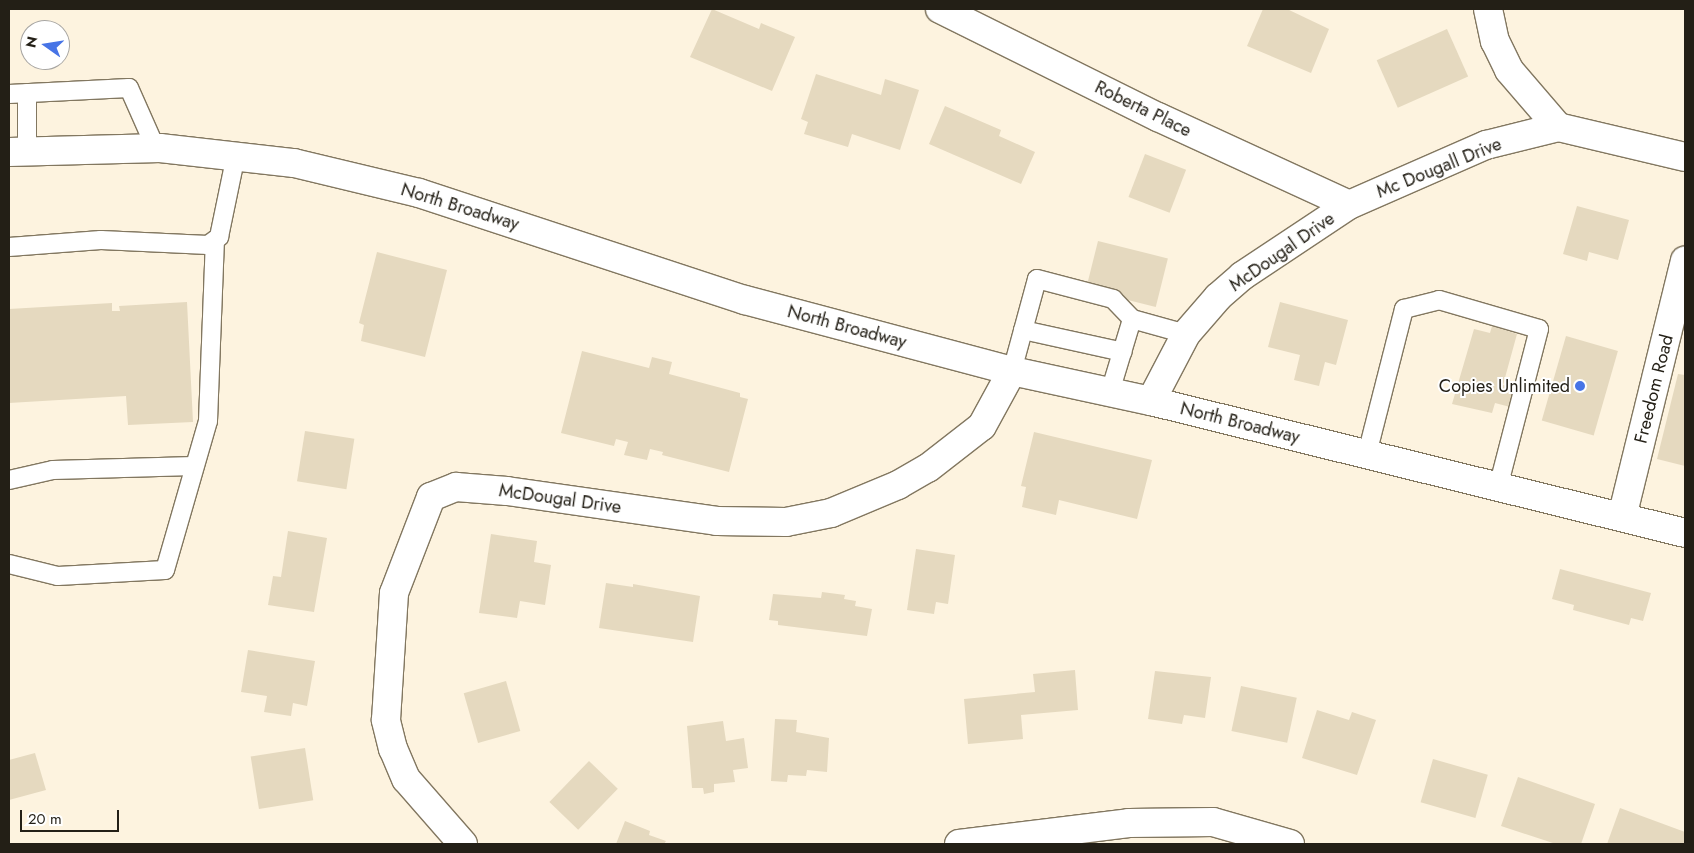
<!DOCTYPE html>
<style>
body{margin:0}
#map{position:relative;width:1694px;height:853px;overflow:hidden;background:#fdf3df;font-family:Jost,sans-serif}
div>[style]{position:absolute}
.building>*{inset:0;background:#e5d9bf;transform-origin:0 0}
.roads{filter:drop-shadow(1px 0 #827760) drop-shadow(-1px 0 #827760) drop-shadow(0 1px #827760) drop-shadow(0 -1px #827760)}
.lane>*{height:18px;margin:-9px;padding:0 9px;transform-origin:9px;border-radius:9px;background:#fff}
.street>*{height:28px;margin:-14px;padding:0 14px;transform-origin:14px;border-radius:14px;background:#fff}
.primary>*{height:28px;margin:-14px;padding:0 14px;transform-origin:14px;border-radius:14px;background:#fff}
.dots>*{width:14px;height:14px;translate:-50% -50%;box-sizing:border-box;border:2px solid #fff;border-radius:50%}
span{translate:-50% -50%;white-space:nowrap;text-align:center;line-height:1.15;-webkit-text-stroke:4px #fff;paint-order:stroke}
.street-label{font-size:18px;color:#231f16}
.poi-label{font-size:18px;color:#231f16}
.right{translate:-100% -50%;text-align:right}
.frame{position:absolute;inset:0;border:10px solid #231f16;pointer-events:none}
.north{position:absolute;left:20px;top:20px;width:50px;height:50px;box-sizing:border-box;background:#fff;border:1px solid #a7a5a2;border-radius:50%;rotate:283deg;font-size:14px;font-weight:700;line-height:20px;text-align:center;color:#231f16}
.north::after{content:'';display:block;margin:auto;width:18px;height:22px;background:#4774e6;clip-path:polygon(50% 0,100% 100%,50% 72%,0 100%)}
.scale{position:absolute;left:20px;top:810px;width:99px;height:22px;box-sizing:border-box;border:2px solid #231f16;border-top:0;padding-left:6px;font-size:15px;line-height:18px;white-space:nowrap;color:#231f16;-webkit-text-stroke:4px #fff;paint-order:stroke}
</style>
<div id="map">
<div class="building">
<div style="clip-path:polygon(712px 9px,759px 29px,761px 23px,795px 37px,772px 91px,690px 57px)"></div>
<div style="clip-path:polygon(1263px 9px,1287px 9px,1329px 29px,1311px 73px,1247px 46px)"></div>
<div style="left:1447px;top:29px;width:52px;height:77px;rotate:66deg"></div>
<div style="clip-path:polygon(816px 74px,881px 95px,885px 79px,919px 90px,900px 150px,852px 134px,848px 147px,804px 134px,808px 122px,801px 119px)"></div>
<div style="clip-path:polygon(945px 106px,1001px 130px,999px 136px,1035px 152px,1021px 184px,929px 144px)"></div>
<div style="left:1145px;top:154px;width:44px;height:46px;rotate:21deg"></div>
<div style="clip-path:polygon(1577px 206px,1629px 220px,1618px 260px,1589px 252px,1587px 261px,1563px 254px)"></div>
<div style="left:1098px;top:241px;width:72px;height:50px;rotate:14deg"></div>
<div style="clip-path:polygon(377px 252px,447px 270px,425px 357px,361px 341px,364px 325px,359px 323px)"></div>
<div style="clip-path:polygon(187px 302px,193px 422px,128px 425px,126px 396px,9px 403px,9px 309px,112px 303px,112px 311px,120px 311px,119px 306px)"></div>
<div style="clip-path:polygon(1280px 302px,1348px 320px,1336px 365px,1325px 362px,1319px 386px,1294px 380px,1300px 355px,1268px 347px)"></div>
<div style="clip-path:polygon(1492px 326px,1517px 334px,1503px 385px,1520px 389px,1514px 408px,1495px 403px,1492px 413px,1452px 404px,1474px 329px,1490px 333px)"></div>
<div style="left:1566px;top:336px;width:54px;height:88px;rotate:16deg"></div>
<div style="clip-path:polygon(582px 351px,649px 368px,652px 357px,672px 362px,669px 374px,740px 393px,740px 397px,748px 399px,729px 472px,662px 455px,663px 452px,650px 449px,647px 460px,624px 455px,628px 442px,616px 439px,614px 446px,561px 433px)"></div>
<div style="clip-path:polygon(1678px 374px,1685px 375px,1685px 466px,1657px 459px)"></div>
<div style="left:305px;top:431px;width:50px;height:51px;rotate:9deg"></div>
<div style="clip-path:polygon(1034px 432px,1152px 460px,1137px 519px,1059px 500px,1056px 515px,1022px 507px,1026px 487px,1021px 486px)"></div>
<div style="clip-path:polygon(288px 531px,327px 538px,314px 612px,268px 605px,273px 576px,281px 577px)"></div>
<div style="clip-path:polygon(491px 534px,537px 541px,534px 562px,551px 565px,545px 605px,520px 601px,517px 618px,479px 613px)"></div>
<div style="clip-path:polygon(916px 549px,955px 555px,948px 604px,936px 602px,934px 614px,907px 610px)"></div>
<div style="clip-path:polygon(1560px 569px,1651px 593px,1643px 621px,1631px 618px,1629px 625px,1573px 610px,1574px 605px,1552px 599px)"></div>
<div style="clip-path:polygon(606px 583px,633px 587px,633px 584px,700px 596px,693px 642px,599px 628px)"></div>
<div style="clip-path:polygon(822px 592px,845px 595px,844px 599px,856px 601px,855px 606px,872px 609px,867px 636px,778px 625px,778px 621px,769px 620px,773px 594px,821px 598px)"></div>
<div style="clip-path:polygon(248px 650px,315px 661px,307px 706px,293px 703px,291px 716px,264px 712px,267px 696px,241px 692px)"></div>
<div style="clip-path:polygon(1075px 670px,1078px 710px,1021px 715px,1023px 739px,968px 744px,964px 699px,1035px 692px,1033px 674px)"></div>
<div style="clip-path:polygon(1155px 671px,1211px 677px,1205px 718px,1184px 715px,1182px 724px,1148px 719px)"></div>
<div style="left:506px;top:681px;width:52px;height:44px;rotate:74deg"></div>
<div style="left:1241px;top:686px;width:57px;height:46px;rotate:12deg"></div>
<div style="clip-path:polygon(1317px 710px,1349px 720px,1352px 712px,1376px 720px,1357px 775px,1302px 758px)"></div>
<div style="clip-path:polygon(775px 719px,797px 720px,796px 732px,829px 738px,827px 772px,807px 770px,806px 776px,788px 775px,787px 782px,771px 781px)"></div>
<div style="clip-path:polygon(723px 721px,726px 741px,744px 738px,748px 768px,733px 770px,735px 782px,714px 784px,714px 792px,704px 794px,703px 788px,692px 788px,687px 726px)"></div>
<div style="left:305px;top:748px;width:53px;height:55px;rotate:81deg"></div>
<div style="clip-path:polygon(35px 753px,46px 790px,9px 800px,9px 760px)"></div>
<div style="left:1433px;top:759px;width:57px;height:45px;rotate:16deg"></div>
<div style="left:589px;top:761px;width:40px;height:57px;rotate:44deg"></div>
<div style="clip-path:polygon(1518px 777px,1595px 804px,1581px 844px,1556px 844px,1501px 826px)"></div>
<div style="clip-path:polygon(1620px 808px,1685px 832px,1685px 844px,1607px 844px)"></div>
<div style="clip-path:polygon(625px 821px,650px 831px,649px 835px,666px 841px,664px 844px,616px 844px)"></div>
</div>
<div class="roads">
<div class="lane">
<div style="left:27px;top:93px;width:58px;rotate:90deg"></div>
<div style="left:9px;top:94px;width:120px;rotate:-2.9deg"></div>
<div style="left:129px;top:88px;width:67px;rotate:66.1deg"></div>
<div style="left:9px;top:247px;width:92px;rotate:-4.4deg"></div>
<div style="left:101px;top:240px;width:107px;rotate:2.7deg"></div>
<div style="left:208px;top:245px;width:14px;rotate:-36deg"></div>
<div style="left:219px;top:237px;width:84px;rotate:-78.3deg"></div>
<div style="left:1023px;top:330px;width:102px;rotate:12.4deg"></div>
<div style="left:1012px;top:371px;width:95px;rotate:-74.8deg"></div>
<div style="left:1037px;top:279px;width:79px;rotate:14.7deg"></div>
<div style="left:1113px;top:299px;width:28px;rotate:46deg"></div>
<div style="left:1132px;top:319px;width:56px;rotate:15.5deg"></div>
<div style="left:1110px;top:392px;width:76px;rotate:-73.2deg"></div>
<div style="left:1367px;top:454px;width:150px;rotate:-75.7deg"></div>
<div style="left:1404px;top:309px;width:36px;rotate:-14deg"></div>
<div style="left:1439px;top:300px;width:104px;rotate:16.2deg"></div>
<div style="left:1539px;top:329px;width:163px;rotate:104.5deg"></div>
<div style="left:9px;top:480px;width:45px;rotate:-12.8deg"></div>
<div style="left:53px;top:470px;width:141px;rotate:-1.6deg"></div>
<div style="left:9px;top:564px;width:50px;rotate:13.8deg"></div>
<div style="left:58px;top:576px;width:107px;rotate:-3.2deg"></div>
<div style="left:165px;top:570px;width:155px;rotate:-73.9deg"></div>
<div style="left:208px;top:421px;width:180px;rotate:-87.8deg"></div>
</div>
<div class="street">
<div style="left:940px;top:9px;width:243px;rotate:26.4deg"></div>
<div style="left:1158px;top:117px;width:210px;rotate:24.7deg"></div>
<div style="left:1488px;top:9px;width:33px;rotate:78deg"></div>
<div style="left:1495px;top:41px;width:32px;rotate:64deg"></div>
<div style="left:1509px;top:70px;width:75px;rotate:49.3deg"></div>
<div style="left:1151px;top:401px;width:76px;rotate:-62.4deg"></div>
<div style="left:1186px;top:334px;width:49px;rotate:-49.1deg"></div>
<div style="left:1218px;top:297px;width:32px;rotate:-41deg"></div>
<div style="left:1242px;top:276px;width:128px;rotate:-33.6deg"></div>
<div style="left:1349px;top:205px;width:150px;rotate:-23.7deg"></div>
<div style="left:1486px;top:145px;width:74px;rotate:-14deg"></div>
<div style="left:1558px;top:127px;width:130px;rotate:13.3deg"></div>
<div style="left:1622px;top:517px;width:264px;rotate:-76.2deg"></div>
<div style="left:463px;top:844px;width:86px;rotate:-131.2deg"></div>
<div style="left:406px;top:779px;width:33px;rotate:-113deg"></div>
<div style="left:393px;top:749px;width:30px;rotate:-104deg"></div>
<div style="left:386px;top:720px;width:127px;rotate:-86.4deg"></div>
<div style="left:394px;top:593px;width:103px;rotate:-68.9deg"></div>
<div style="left:431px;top:497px;width:27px;rotate:-22deg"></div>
<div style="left:456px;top:487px;width:51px;rotate:4.5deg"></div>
<div style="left:507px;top:491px;width:212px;rotate:8.1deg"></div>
<div style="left:717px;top:521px;width:69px;rotate:0.8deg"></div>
<div style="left:786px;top:522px;width:46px;rotate:-11.3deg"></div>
<div style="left:831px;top:513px;width:73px;rotate:-22.7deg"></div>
<div style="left:898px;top:485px;width:34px;rotate:-30deg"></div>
<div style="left:928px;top:468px;width:68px;rotate:-37.9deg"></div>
<div style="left:982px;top:426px;width:63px;rotate:-61.4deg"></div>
<div style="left:959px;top:844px;width:171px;rotate:-7deg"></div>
<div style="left:1129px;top:823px;width:84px;rotate:-0.7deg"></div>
<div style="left:1213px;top:822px;width:80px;rotate:15.9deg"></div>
</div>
<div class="primary">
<div style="left:9px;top:152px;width:151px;rotate:-1.5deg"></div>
<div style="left:160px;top:148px;width:135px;rotate:6.4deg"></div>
<div style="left:294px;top:163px;width:129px;rotate:13.5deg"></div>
<div style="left:419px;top:193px;width:343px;rotate:18.2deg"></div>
<div style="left:745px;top:300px;width:276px;rotate:14.9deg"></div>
<div style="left:1012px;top:371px;width:142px;rotate:12.2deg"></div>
<div style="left:1151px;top:401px;width:550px;rotate:13.88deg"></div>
</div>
</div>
<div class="dots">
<div style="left:1580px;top:386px;background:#4774e6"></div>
</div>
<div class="street-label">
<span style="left:1143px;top:109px;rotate:26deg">Roberta Place</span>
<span style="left:1439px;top:168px;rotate:-22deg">Mc Dougall Drive</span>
<span style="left:460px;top:207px;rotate:17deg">North Broadway</span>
<span style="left:1282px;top:252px;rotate:-35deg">McDougal Drive</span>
<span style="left:847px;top:327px;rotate:15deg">North Broadway</span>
<span style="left:1654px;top:389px;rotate:-76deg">Freedom Road</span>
<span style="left:1240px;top:423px;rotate:14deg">North Broadway</span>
<span style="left:560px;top:499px;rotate:8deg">McDougal Drive</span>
</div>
<div class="poi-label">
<span class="right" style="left:1570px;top:386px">Copies Unlimited</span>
</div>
<div class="frame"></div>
<div class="north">N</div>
<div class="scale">20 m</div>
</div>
